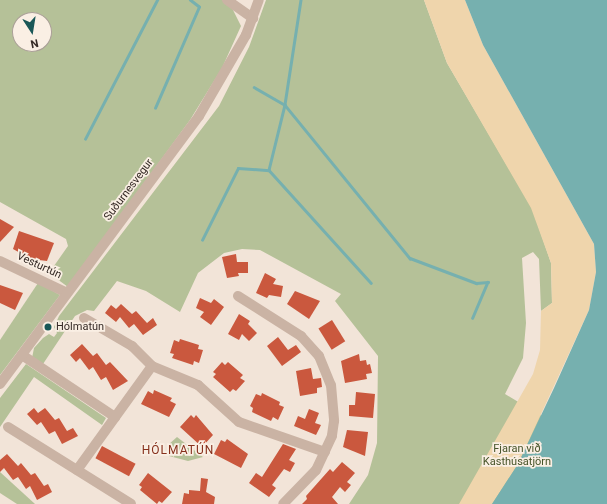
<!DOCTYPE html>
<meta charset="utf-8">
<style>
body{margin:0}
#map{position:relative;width:607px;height:504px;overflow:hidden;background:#f2e4d8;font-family:Roboto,sans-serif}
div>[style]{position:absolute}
.green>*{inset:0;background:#b5c198}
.sand>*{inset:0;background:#efd5ac}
.water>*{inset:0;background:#76b0af}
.stream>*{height:2.5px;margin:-1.25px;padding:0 1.25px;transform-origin:1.25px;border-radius:1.25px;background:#76b0af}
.building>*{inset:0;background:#ca583e;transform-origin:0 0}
.minor>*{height:10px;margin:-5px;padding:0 5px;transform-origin:5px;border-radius:5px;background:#cab3a4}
.dots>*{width:11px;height:11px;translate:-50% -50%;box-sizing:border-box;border:2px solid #faefe4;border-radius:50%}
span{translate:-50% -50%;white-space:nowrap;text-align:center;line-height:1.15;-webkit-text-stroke:3.5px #faefe4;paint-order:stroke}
.street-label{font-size:11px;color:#352a26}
.poi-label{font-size:11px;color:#352a26}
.left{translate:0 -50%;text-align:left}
.park-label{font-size:11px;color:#465429}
.neighbourhood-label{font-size:12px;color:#86301c;letter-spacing:1px}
.north{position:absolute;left:12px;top:12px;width:40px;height:40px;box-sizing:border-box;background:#faefe4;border:1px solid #aba098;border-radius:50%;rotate:168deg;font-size:11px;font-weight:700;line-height:16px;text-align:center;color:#352a26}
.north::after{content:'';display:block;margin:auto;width:14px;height:18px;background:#1a5757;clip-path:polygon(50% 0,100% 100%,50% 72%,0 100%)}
</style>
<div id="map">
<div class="green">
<div style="clip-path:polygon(evenodd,0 0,222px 0,232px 8px,241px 26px,222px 68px,190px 120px,68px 287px,49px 273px,68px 246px,66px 239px,0 202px,0 0,20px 20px,44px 20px,44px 44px,20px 44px,20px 20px)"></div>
<div style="clip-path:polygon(266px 0,424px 0,447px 63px,532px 208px,551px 263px,552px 303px,541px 311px,539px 259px,533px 252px,522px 258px,526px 323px,523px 358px,505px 394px,550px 421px,607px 504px,349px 504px,368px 475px,377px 443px,378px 356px,335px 301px,341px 294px,260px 250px,242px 249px,224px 253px,198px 273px,180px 312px,146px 291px,117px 281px,94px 311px,87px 310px,75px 316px,43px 364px,32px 358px,34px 348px,43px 338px,49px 334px,54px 337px,57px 333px,54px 327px,59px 316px,219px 106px,249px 47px)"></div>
<div style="clip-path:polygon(38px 283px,60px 295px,0 375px,0 340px)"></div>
<div style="clip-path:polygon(26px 364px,106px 418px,102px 425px,34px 377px,0 427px,0 398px)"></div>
<div style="clip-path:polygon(177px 437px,203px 457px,188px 461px,169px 456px,168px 445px)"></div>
<div style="clip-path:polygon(0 472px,35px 504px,17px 504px,0 493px)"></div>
</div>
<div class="sand">
<div style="clip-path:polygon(424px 0,465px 0,483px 45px,594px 244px,596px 272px,589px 310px,518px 464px,492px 504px,459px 504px,533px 374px,540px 350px,541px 311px,552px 303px,551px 263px,531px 208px,447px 63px)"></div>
</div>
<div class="water">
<div style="clip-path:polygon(465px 0,607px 0,607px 504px,492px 504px,518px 464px,554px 388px,589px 310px,596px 272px,594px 244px,483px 45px)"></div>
</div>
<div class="stream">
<div style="left:301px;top:0;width:106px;rotate:98.7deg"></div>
<div style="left:285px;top:105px;width:67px;rotate:103.8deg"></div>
<div style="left:269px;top:170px;width:152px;rotate:47.9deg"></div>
<div style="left:254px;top:87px;width:36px;rotate:30deg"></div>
<div style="left:285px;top:105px;width:198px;rotate:50.8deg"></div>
<div style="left:410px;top:258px;width:71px;rotate:20.7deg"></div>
<div style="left:476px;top:283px;width:12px;rotate:-5deg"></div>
<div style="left:488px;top:282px;width:39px;rotate:113deg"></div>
<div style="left:155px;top:108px;width:110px;rotate:-66.5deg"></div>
<div style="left:199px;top:7px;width:11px;rotate:-142deg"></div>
<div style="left:85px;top:139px;width:157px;rotate:-62.6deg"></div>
<div style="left:202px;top:240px;width:80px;rotate:-63.4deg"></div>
<div style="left:238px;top:168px;width:31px;rotate:4deg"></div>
</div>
<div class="building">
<div style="clip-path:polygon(0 219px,14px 227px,0 242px)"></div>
<div style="clip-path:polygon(19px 231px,54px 243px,47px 261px,31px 259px,13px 249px)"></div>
<div style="clip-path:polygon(236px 254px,237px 262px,248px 262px,248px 273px,238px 273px,239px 276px,227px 278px,222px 257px)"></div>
<div style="clip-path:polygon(265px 273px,276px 279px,273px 284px,283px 286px,281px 297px,269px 295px,267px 298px,256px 293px)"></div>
<div style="clip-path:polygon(0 285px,23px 293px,15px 310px,0 303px)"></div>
<div style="clip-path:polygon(295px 291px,320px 301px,309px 319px,287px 304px)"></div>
<div style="clip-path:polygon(200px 298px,211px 303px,214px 299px,224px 307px,211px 325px,200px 317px,204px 312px,196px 308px)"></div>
<div style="clip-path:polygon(121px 304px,132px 314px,136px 311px,147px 323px,153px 318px,157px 325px,143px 335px,134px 324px,129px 328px,120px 317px,116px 322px,105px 313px,111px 305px,116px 309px)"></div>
<div style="clip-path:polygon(239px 314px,250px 321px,248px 324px,257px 333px,249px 341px,242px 334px,239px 340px,228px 334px)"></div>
<div style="left:332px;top:320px;width:25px;height:16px;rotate:58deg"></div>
<div style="clip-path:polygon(278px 337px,288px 350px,296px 345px,301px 352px,282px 366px,267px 346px)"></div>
<div style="clip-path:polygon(180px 339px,199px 345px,198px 349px,203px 350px,199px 363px,194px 361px,193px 365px,172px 358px,174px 354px,170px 353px,174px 340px,179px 342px)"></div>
<div style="clip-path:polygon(82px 344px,93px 356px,97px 353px,106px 365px,110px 362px,128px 381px,113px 390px,106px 377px,101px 380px,93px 367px,89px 370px,80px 358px,76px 362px,70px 355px)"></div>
<div style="clip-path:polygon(359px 354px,360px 361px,366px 360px,367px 365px,370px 364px,372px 373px,366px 374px,367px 379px,345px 383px,341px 361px)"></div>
<div style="clip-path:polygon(222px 362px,225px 365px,228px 362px,243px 375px,240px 378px,245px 381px,236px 391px,233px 389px,230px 392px,213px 377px,216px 374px,213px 372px)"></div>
<div style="clip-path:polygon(311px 368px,313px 379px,321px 378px,322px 387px,317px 388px,317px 393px,300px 396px,296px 371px)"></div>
<div style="clip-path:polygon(154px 390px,172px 398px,170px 401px,176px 404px,169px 417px,141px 404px,148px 391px,153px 394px)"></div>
<div style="clip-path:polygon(356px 392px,375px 394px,373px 418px,349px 416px,349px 405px,355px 405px)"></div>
<div style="clip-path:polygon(262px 393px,280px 402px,279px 405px,284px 407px,278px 420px,273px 417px,271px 421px,252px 412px,253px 408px,250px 406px,256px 394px,261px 396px)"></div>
<div style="clip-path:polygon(34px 408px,38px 413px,45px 408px,55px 420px,59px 418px,67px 431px,73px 428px,78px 436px,62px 444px,55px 431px,49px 434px,41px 422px,37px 425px,27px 414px)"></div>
<div style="clip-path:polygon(309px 409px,319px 413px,315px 423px,321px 425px,316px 435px,294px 426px,298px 416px,305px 419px)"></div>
<div style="clip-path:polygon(191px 415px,194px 418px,196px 415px,213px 435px,202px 447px,180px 427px)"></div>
<div style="clip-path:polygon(347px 430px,368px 432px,365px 456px,343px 447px)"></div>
<div style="clip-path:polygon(227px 439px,248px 454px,241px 468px,214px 454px,221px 440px,225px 442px)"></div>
<div style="clip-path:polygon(283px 444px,296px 449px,289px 460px,295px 463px,290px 472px,284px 469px,272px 485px,276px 488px,269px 497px,249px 483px,256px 473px,262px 477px)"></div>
<div style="left:102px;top:446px;width:38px;height:14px;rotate:28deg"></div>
<div style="clip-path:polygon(7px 454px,18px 466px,21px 463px,31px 475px,35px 473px,44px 486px,48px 484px,52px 492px,37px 500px,30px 486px,26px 489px,18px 477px,13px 480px,4px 468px,0 472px,0 460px)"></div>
<div style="clip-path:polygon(342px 462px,355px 473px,347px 482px,351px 485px,345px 492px,340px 487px,332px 497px,338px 504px,302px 504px,307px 499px,306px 496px,330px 469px,333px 472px)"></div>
<div style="clip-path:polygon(148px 473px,172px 492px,162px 503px,159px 501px,157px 504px,140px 490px,142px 487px,139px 485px)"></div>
<div style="clip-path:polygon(201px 478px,208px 479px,206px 492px,215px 497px,214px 504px,182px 504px,184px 493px,189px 494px,189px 490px,200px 491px)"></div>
</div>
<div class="minor">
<div style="left:227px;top:0;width:32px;rotate:35deg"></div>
<div style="left:0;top:261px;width:74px;rotate:25.5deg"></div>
<div style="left:238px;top:296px;width:75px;rotate:32.4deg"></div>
<div style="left:301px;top:336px;width:27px;rotate:48deg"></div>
<div style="left:319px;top:356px;width:31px;rotate:68deg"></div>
<div style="left:331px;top:385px;width:36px;rotate:85deg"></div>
<div style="left:334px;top:421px;width:15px;rotate:98deg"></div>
<div style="left:332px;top:436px;width:38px;rotate:115deg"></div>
<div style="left:316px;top:470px;width:47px;rotate:134.1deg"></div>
<div style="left:84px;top:318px;width:56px;rotate:30.3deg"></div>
<div style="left:132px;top:346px;width:28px;rotate:45deg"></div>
<div style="left:152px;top:366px;width:50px;rotate:22.4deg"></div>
<div style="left:198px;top:385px;width:55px;rotate:42.1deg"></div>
<div style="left:239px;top:422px;width:91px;rotate:19.2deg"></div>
<div style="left:22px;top:355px;width:112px;rotate:33.7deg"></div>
<div style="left:0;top:384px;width:334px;rotate:-53.4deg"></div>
<div style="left:199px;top:116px;width:94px;rotate:-59.9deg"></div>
<div style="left:246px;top:35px;width:37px;rotate:-70deg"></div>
<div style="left:8px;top:427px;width:145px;rotate:32deg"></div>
<div style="left:77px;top:470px;width:128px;rotate:-54.2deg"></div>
</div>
<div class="dots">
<div style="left:48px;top:327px;background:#1a5757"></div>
</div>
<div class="street-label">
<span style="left:129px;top:190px;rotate:-53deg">Suðurnesvegur</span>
<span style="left:39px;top:266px;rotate:25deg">Vesturtún</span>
</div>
<div class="poi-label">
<span class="left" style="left:56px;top:327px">Hólmatún</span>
</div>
<div class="park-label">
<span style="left:517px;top:456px">Fjaran við<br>Kasthúsatjörn</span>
</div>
<div class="neighbourhood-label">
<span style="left:178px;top:451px">HÓLMATÚN</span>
</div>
<div class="north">N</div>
</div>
